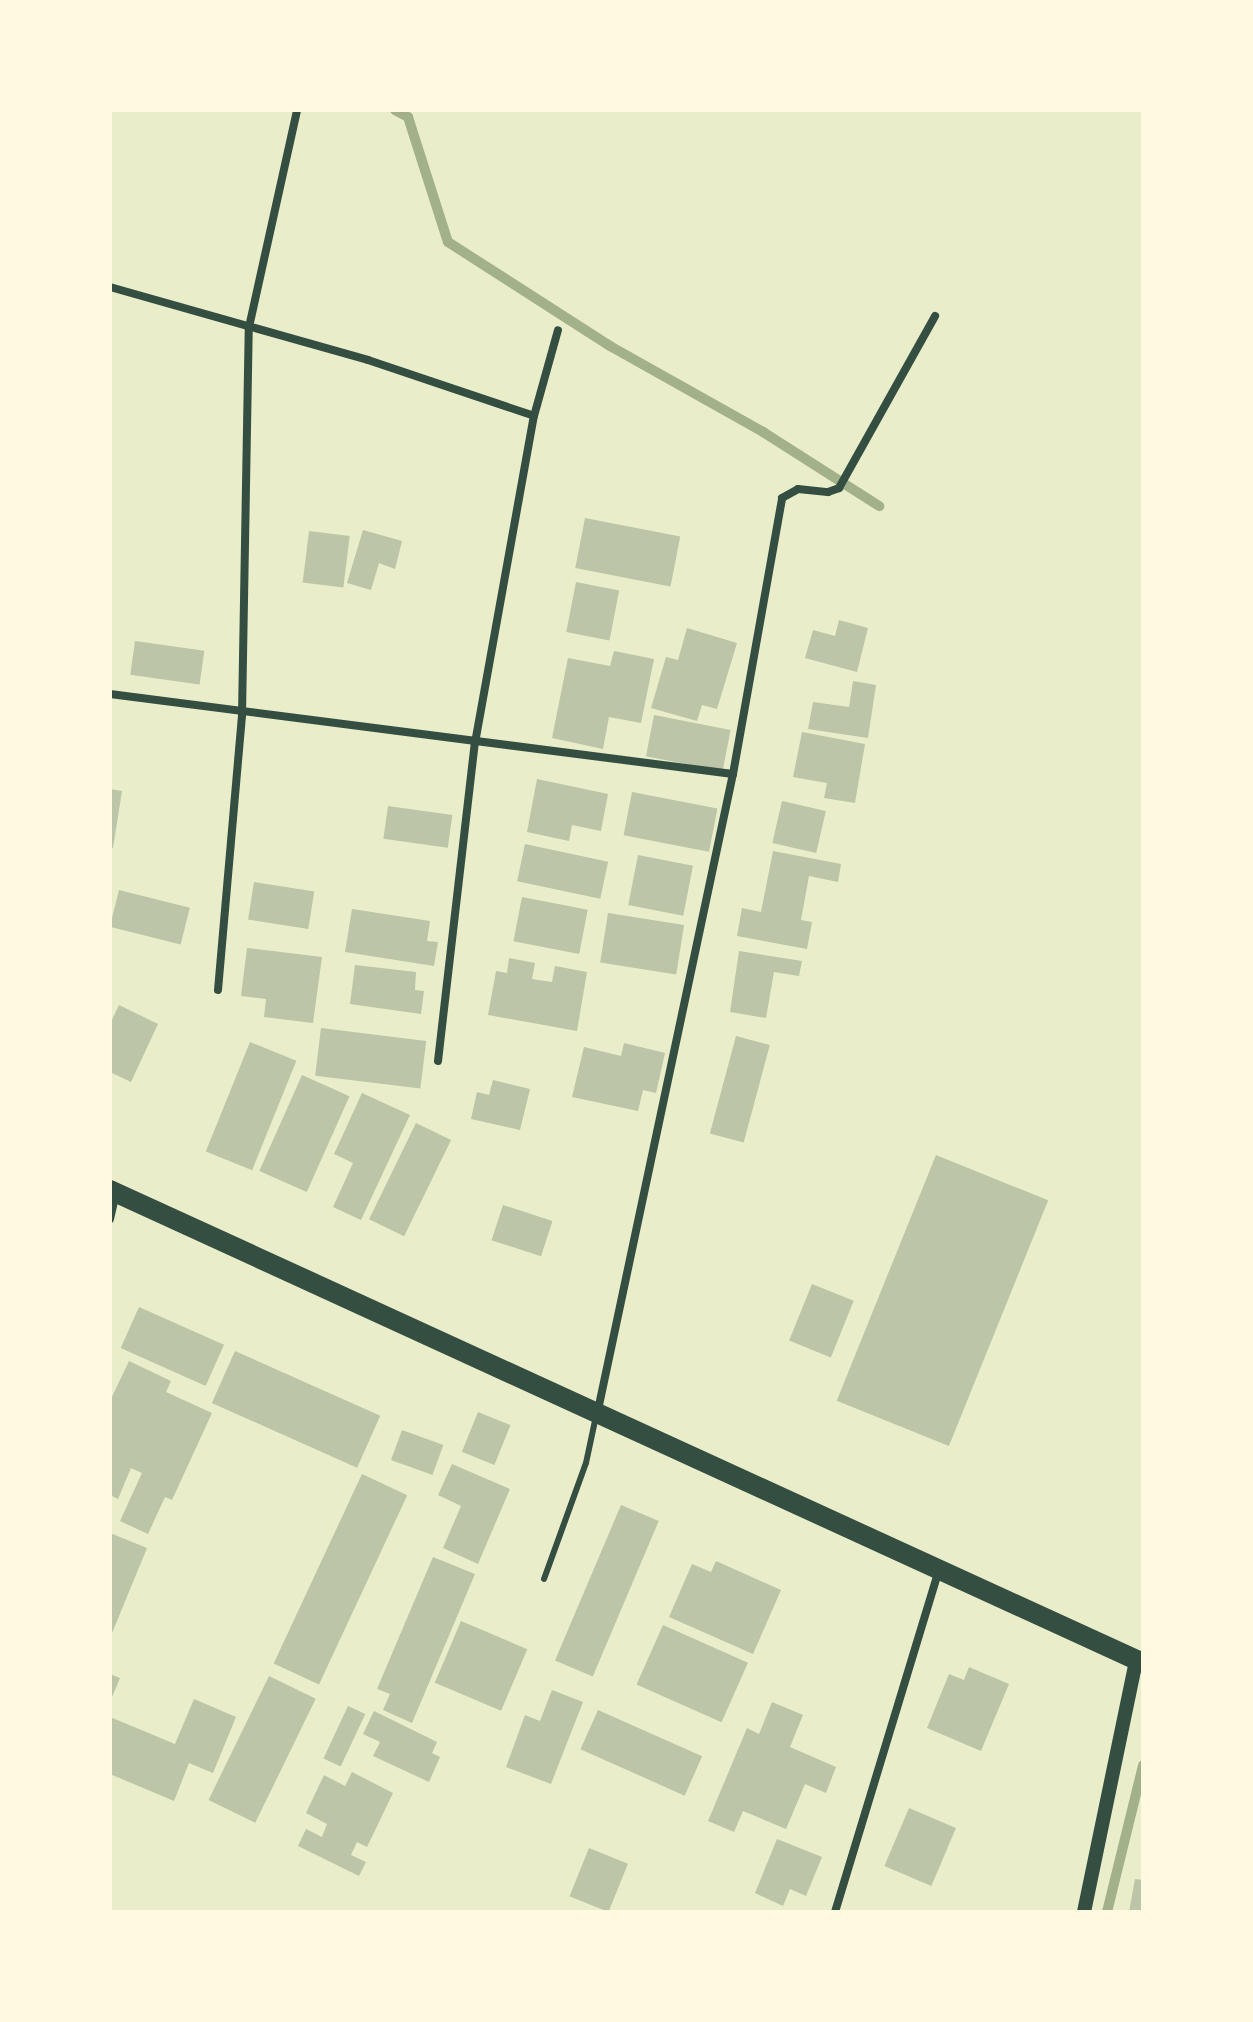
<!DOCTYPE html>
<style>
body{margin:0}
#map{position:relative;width:1253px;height:2022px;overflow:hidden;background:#e9edc9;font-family:"IBM Plex Sans",sans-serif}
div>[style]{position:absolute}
.stream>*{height:10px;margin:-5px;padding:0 5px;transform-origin:5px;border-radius:5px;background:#a3b18a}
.building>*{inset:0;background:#bcc5a7;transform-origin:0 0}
.service>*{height:6px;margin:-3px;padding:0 3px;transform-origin:3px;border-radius:3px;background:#344e41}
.minor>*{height:8px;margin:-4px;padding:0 4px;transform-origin:4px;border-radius:4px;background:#344e41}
.tertiary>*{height:14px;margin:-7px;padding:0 7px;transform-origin:7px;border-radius:7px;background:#344e41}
.primary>*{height:20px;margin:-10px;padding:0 10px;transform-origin:10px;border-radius:10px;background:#344e41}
span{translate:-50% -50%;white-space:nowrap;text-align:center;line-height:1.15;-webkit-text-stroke:6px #fefae0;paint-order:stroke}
.frame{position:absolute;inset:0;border:112px solid #fefae0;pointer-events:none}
</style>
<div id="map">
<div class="stream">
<div style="left:395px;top:110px;width:15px;rotate:28deg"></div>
<div style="left:408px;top:117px;width:131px;rotate:72.3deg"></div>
<div style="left:448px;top:242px;width:193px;rotate:32.7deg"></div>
<div style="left:610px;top:346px;width:176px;rotate:29.3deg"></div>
<div style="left:763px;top:432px;width:138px;rotate:32.5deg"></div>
<div style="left:1107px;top:1912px;width:151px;rotate:-76.2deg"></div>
</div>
<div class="building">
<div style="left:585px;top:518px;width:97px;height:51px;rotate:11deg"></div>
<div style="clip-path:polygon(363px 530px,402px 541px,395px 569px,379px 563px,371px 590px,347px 583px)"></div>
<div style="left:309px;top:531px;width:41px;height:52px;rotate:7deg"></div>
<div style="left:576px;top:582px;width:44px;height:51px;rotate:11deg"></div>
<div style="clip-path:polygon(839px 620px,868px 628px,857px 672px,805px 658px,813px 630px,835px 636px)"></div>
<div style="clip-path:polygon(687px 628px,737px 643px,717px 709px,702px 705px,697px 721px,651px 708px,666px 657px,678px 660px)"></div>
<div style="left:135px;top:641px;width:70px;height:34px;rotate:8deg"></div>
<div style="clip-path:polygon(614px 651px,654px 659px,641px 723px,609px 717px,603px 749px,552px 738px,568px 658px,610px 666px)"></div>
<div style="clip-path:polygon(853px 681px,876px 685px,868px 738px,808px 729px,813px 702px,849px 707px)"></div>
<div style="left:654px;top:715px;width:78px;height:42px;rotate:11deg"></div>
<div style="clip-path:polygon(802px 732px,865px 744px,855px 803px,824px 798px,827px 783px,793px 777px)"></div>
<div style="clip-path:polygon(537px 779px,608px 794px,601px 831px,572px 825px,569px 841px,527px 832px)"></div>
<div style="clip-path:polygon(110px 789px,122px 791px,113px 848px,110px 847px)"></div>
<div style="left:632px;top:792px;width:87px;height:44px;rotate:11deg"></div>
<div style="left:782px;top:801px;width:45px;height:43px;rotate:13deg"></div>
<div style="left:388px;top:806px;width:65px;height:33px;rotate:8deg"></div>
<div style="left:525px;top:844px;width:85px;height:38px;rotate:12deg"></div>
<div style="clip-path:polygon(773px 851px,841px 864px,838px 882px,809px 876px,801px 920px,812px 922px,807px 949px,737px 936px,742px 908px,761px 912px)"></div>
<div style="left:638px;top:855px;width:56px;height:51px;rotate:11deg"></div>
<div style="left:254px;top:882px;width:61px;height:38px;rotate:9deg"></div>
<div style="left:119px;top:890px;width:73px;height:38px;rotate:14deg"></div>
<div style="left:522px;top:897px;width:67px;height:45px;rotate:11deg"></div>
<div style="clip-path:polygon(352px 909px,430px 921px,427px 941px,438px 942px,434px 966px,345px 952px)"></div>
<div style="left:608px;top:913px;width:77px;height:50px;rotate:9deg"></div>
<div style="clip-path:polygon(247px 948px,322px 957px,313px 1023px,264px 1017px,266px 999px,241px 996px)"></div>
<div style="clip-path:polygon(739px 951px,802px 961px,799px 976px,774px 972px,766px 1018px,730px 1012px)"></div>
<div style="clip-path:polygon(509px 958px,535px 963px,532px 979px,552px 982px,555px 966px,587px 972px,577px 1031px,488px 1015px,496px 971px,507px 973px)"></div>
<div style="clip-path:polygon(355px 965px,416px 972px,415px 990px,424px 991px,421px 1014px,350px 1004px)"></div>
<div style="clip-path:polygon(119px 1005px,158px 1024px,131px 1082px,110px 1072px,110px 1024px)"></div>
<div style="left:321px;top:1028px;width:106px;height:48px;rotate:7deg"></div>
<div style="left:736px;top:1036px;width:35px;height:101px;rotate:15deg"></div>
<div style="left:250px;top:1042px;width:50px;height:118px;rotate:22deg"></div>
<div style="clip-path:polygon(624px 1043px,665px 1053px,656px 1093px,643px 1090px,638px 1111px,572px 1097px,584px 1047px,621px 1056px)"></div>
<div style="left:302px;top:1075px;width:52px;height:105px;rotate:24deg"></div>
<div style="clip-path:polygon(493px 1080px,530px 1089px,520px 1130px,471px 1119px,477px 1092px,489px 1095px)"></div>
<div style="clip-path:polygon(362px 1093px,410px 1115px,361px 1220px,333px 1207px,353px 1163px,334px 1154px)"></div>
<div style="left:416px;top:1123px;width:39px;height:107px;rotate:26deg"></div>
<div style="left:936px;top:1155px;width:121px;height:265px;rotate:22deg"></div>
<div style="left:503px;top:1205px;width:52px;height:37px;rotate:18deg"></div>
<div style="left:812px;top:1284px;width:45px;height:61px;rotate:22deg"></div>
<div style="left:139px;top:1307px;width:93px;height:45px;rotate:24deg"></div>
<div style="left:235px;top:1351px;width:159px;height:57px;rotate:24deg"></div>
<div style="clip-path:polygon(129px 1361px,171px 1381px,166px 1392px,212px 1413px,172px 1500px,165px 1497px,148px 1534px,120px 1521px,142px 1473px,131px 1468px,118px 1499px,110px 1495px,110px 1401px)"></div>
<div style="left:478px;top:1412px;width:35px;height:43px;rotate:22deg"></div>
<div style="left:402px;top:1430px;width:44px;height:32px;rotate:20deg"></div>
<div style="clip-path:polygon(452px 1464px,510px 1489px,478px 1564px,443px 1548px,461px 1506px,438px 1495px)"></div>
<div style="left:362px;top:1474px;width:50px;height:209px;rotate:25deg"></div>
<div style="left:621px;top:1505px;width:41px;height:169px;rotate:23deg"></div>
<div style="clip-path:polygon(110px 1533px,147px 1548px,110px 1638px)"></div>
<div style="clip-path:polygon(433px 1557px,475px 1574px,412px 1723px,383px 1710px,390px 1694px,377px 1689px)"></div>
<div style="clip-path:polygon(716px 1561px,781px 1590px,753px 1654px,669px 1617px,692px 1564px,711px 1572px)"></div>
<div style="left:461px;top:1621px;width:72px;height:67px;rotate:23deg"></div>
<div style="left:663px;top:1625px;width:93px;height:65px;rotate:24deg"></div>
<div style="clip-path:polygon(969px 1667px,1009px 1684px,981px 1751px,927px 1728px,949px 1674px,964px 1680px)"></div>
<div style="clip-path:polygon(110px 1674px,120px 1678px,110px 1702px)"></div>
<div style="left:269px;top:1676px;width:52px;height:138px;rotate:26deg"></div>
<div style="clip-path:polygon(552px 1690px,583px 1702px,551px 1784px,506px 1767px,525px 1715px,540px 1721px)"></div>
<div style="clip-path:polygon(194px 1699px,236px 1717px,213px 1773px,189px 1763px,174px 1801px,110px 1774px,110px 1717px,175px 1744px)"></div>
<div style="clip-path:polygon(772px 1702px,803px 1715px,790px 1747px,836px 1767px,826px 1793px,805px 1784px,786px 1829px,743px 1811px,734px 1832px,708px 1821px,747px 1728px,759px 1734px)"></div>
<div style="left:348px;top:1706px;width:19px;height:58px;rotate:25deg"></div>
<div style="left:598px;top:1710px;width:114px;height:43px;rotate:24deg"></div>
<div style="clip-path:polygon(374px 1711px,437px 1742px,432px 1753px,440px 1757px,429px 1782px,373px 1756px,380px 1742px,363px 1734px)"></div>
<div style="clip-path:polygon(352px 1772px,393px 1793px,367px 1847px,357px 1842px,351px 1855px,366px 1862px,359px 1876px,298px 1846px,306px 1829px,322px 1837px,327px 1824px,306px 1813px,324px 1775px,345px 1786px)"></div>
<div style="left:909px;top:1808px;width:51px;height:63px;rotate:23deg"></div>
<div style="clip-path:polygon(777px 1839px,822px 1857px,806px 1896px,790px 1889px,783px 1906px,755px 1893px)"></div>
<div style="left:589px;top:1848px;width:42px;height:52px;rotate:22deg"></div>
<div style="clip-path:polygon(1135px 1879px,1143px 1880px,1143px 1912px,1129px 1912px)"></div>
</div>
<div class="service">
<div style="left:544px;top:1579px;width:123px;rotate:-70.1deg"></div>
<div style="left:586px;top:1463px;width:48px;rotate:-78deg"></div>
</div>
<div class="minor">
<div style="left:110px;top:287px;width:268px;rotate:15.8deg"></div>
<div style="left:368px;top:360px;width:175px;rotate:18.6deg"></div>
<div style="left:110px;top:694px;width:628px;rotate:7.32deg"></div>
<div style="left:218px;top:990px;width:276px;rotate:-85deg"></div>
<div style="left:242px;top:715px;width:388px;rotate:-89deg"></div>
<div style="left:249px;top:327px;width:222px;rotate:-77.5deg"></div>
<div style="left:438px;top:1061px;width:320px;rotate:-83.4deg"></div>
<div style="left:475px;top:743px;width:332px;rotate:-79.8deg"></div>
<div style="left:534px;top:416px;width:89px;rotate:-74.4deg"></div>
<div style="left:110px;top:1219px;width:26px;rotate:-77deg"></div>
<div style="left:598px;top:1410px;width:650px;rotate:-78.02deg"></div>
<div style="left:733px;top:774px;width:280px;rotate:-79.9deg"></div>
<div style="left:782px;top:498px;width:18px;rotate:-29deg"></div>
<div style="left:798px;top:489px;width:30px;rotate:6deg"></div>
<div style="left:828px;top:492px;width:12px;rotate:-20deg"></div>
<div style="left:839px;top:488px;width:197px;rotate:-60.8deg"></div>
<div style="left:835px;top:1912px;width:357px;rotate:-73.1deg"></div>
</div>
<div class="tertiary">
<div style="left:1084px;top:1912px;width:257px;rotate:-78.3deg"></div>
</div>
<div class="primary">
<div style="left:110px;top:1190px;width:1136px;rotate:24.6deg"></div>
</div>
<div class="frame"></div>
</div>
